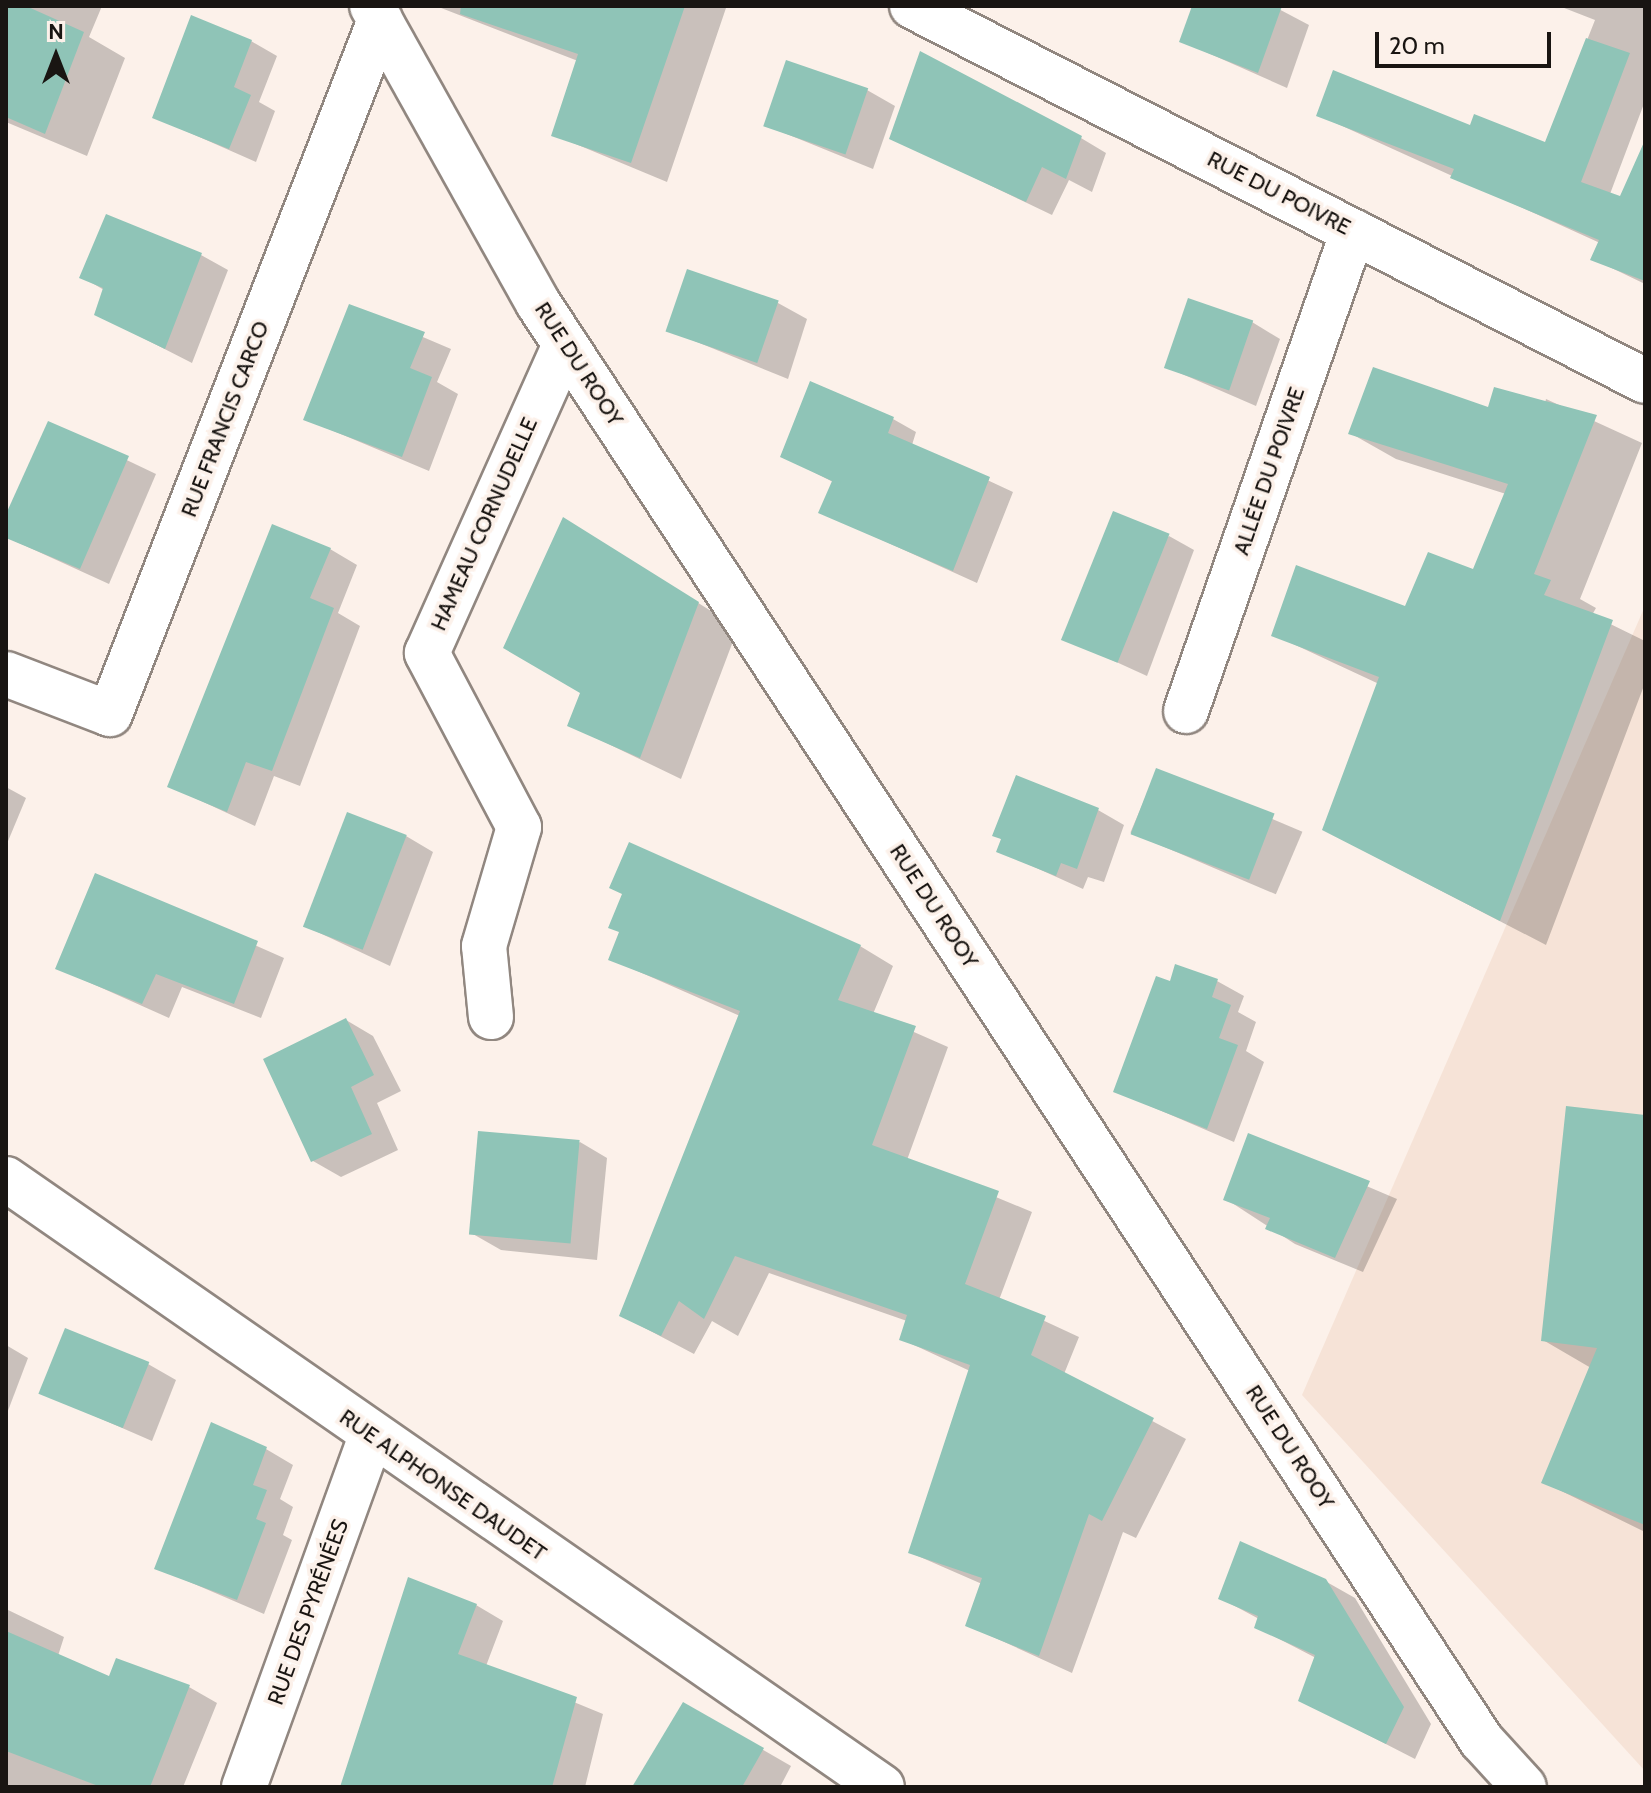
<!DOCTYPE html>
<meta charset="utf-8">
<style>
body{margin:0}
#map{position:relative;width:1651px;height:1793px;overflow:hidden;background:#fcf1ea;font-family:Cabin,sans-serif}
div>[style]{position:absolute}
.built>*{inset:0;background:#f6e3d7}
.shadow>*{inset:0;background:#0003;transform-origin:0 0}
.building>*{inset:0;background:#8fc4b7;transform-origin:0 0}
.roads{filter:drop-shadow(2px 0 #918780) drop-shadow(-2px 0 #918780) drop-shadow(0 2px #918780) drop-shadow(0 -2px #918780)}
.street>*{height:44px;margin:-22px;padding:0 22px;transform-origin:22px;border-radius:22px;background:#fff}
span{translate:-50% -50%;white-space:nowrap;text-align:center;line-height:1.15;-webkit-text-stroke:7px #fcf1ea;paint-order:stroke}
.street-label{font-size:22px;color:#191512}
.frame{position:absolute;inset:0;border:8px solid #191512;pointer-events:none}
.north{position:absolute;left:16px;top:16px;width:80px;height:80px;-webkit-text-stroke:6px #fcf1ea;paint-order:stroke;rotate:0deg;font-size:22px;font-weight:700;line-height:32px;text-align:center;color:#191512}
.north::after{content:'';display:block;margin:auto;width:28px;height:36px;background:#191512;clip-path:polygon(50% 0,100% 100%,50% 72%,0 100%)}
.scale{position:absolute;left:1375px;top:32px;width:176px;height:36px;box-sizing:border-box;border:4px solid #191512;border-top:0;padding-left:10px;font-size:24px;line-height:28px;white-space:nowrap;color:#191512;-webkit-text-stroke:6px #fcf1ea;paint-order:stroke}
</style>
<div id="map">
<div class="built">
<div style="clip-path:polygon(1645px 606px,1645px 1771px,1302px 1395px)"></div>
</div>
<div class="shadow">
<div style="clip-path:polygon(6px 6px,102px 6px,89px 37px,125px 58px,87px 156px,6px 122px)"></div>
<div style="clip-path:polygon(436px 6px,726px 8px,667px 182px,554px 135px,578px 61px)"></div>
<div style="clip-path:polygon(1195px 6px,1273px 6px,1309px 25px,1287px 88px,1181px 41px)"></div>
<div style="clip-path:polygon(1559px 6px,1645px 6px,1645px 101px,1610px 194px,1645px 207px,1645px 284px,1593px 259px,1600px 243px,1318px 115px,1471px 128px,1546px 144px,1595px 20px)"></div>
<div style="clip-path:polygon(251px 41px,277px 56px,259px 102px,275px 111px,256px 162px,154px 117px)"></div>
<div style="clip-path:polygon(867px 90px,895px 106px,873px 169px,767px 126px)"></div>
<div style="clip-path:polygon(892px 138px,1081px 138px,1106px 153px,1092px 192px,1069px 180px,1052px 215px)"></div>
<div style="clip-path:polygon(201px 255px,228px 270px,192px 363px,96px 314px,104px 290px,82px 277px)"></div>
<div style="clip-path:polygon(778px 303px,807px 319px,788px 379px,670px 331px)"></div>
<div style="clip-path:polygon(350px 306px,451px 349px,437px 382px,458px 394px,429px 471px,305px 419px)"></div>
<div style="clip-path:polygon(1252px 322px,1280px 339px,1256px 406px,1166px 367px)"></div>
<div style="clip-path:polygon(1546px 399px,1642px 443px,1580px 599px,1596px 608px,1592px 615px,1645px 641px,1645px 683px,1546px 945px,1324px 830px,1379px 684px,1274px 635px,1406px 608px,1474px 572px,1506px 494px,1396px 459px,1350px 433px,1544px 407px)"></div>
<div style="clip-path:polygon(893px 419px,916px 432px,912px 445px,1013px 492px,977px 583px,820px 512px,833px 482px,782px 456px)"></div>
<div style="clip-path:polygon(49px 423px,156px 474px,109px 584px,6px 537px,6px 519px)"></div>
<div style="clip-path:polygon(1169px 536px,1194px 550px,1147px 676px,1068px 640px)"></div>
<div style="clip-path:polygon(603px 543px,738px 628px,681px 779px,569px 725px,582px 692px)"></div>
<div style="clip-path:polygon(330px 549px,357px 565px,338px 613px,360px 626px,300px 786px,274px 776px,255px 826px,169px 786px)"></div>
<div style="left:1157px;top:770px;width:158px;height:68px;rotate:23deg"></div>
<div style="clip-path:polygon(6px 787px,26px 798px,6px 846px)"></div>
<div style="clip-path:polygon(1098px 810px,1124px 825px,1104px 882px,1088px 877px,1083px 889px,999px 851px,1003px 840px,995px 835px)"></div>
<div style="clip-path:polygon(406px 836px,433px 852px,390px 966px,307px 927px)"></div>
<div style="clip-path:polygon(96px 875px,284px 958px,261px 1018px,182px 987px,169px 1018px,57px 968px)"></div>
<div style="clip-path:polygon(860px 946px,893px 966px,873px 1014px,948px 1047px,907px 1160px,1032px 1212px,999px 1300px,1079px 1337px,1064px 1374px,1186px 1439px,1136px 1538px,1123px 1532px,1072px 1673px,967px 1625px,982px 1584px,911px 1553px,970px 1371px,901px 1339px,907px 1321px,769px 1273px,738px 1336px,712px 1321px,694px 1354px,622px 1316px,740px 1016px,610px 959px)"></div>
<div style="clip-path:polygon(1217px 981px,1244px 996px,1238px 1012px,1256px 1022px,1246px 1051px,1264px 1062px,1234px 1142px,1115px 1091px,1171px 983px)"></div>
<div style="clip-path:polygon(346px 1020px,373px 1036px,401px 1091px,377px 1103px,398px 1150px,341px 1177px,313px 1161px)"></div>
<div style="clip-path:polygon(1645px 1117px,1645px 1532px,1543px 1482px,1591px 1368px,1543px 1340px)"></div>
<div style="clip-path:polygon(1249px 1136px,1397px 1199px,1363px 1272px,1295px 1244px,1226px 1199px)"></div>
<div style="clip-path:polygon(580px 1142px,607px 1158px,597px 1260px,501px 1250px,473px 1234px)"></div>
<div style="clip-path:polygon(6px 1345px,28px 1358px,6px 1416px)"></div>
<div style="clip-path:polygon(148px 1364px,176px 1380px,152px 1441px,44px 1394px)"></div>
<div style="clip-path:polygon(266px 1449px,293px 1465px,280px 1499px,293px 1507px,283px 1535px,292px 1540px,264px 1614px,157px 1568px)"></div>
<div style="clip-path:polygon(1325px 1581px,1355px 1598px,1431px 1724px,1415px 1759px,1300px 1700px,1316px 1658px,1256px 1627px,1259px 1619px,1220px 1598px)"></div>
<div style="clip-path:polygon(476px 1605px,503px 1621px,486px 1666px,603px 1714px,585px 1787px,342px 1787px)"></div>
<div style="clip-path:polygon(6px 1609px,64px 1637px,58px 1656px,110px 1678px,189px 1687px,217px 1703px,183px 1787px,6px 1787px)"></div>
<div style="clip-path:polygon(684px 1704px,791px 1766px,780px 1787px,642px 1787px)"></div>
</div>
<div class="building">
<div style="clip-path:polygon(6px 6px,26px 6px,84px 32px,45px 134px,6px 117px)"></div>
<div style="clip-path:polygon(461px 6px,685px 6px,631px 163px,551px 136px,578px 54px,460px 14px)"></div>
<div style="clip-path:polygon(1192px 6px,1282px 6px,1258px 73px,1179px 42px)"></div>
<div style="clip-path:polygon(191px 15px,252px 40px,234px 87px,251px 95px,229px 149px,152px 118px)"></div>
<div style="clip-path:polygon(1586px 38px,1630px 53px,1581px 182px,1620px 196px,1645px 140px,1645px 281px,1590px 260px,1599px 240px,1450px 178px,1454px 169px,1316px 116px,1333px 70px,1470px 125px,1474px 114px,1545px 142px)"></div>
<div style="clip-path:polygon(920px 51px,1082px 136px,1066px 179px,1042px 167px,1026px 202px,889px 139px)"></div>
<div style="left:786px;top:60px;width:87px;height:70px;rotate:19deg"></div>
<div style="clip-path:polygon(106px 214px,202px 253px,165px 349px,94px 315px,103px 288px,79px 278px)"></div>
<div style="left:687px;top:269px;width:97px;height:66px;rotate:19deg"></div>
<div style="left:1188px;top:298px;width:69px;height:74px;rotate:19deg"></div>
<div style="clip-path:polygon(349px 304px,425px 332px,410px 368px,432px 377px,402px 457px,303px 420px)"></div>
<div style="clip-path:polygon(1373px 367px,1488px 407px,1494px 387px,1597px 415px,1534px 574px,1551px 580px,1544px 595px,1613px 620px,1500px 921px,1322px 830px,1379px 677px,1271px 636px,1296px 565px,1405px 606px,1428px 552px,1473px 569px,1508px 484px,1348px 434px)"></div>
<div style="clip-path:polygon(810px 381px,894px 417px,888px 433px,990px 477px,953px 571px,818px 513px,832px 481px,780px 457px)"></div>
<div style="clip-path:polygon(48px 421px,129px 456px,80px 569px,6px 538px,6px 514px)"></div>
<div style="left:1113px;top:511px;width:61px;height:139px;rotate:22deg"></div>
<div style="clip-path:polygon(563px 517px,699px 602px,640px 758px,567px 726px,580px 693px,503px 648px)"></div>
<div style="clip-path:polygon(272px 524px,331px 548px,310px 598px,334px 608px,272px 771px,246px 762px,227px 812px,167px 787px)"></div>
<div style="left:1156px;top:768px;width:127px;height:71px;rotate:21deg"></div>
<div style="clip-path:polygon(1016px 775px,1099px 808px,1077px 869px,1061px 863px,1056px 876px,996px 852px,1001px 839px,992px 836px)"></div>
<div style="left:347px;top:812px;width:64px;height:123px;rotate:21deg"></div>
<div style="clip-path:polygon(629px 842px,861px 945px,838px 1000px,916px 1026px,872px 1145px,999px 1191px,965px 1284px,1046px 1316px,1031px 1355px,1154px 1418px,1102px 1521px,1089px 1514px,1039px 1656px,965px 1626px,982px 1578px,908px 1553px,970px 1365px,899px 1340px,907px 1315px,735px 1256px,704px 1319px,679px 1301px,661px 1336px,619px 1316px,740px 1011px,608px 960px,619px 932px,608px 928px,622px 894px,609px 888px)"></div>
<div style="clip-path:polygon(95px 873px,258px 941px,234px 1004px,156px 974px,142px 1004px,55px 969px)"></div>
<div style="clip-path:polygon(1175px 964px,1218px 979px,1212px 997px,1231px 1005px,1219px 1038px,1238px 1045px,1207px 1129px,1113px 1092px,1156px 976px,1170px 981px)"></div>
<div style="clip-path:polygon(346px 1018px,374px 1075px,351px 1087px,372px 1134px,311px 1162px,263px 1059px)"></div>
<div style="clip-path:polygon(1566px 1106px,1645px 1115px,1645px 1525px,1541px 1483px,1597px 1348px,1541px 1341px)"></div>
<div style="left:478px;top:1131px;width:102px;height:104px;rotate:5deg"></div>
<div style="clip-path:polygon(1248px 1133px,1370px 1181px,1335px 1258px,1265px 1229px,1270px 1218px,1223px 1200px)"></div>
<div style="left:65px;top:1328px;width:91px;height:71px;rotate:22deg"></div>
<div style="clip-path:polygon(211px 1422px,267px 1447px,253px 1485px,267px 1490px,256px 1519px,266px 1523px,237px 1600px,154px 1569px)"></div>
<div style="clip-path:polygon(1240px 1541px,1326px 1579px,1404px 1707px,1386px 1744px,1298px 1701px,1315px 1655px,1254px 1628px,1258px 1616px,1218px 1599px)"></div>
<div style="clip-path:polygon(408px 1577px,477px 1604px,458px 1654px,577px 1697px,552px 1787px,340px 1787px)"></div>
<div style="clip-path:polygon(6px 1631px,109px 1676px,116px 1658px,190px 1685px,150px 1787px,101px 1787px,6px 1751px)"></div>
<div style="clip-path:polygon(683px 1702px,764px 1748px,742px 1787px,632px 1787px)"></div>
</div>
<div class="roads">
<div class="street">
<div style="left:372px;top:6px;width:340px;rotate:60.8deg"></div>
<div style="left:538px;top:303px;width:1720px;rotate:56.72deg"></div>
<div style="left:1482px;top:1741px;width:62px;rotate:47.6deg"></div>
<div style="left:912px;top:6px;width:823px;rotate:27.09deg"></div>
<div style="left:6px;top:674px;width:111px;rotate:21deg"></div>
<div style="left:110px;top:714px;width:745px;rotate:-68.74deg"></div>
<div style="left:1186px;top:711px;width:508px;rotate:-70.82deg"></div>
<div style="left:491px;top:1017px;width:71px;rotate:-95.6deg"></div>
<div style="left:484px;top:946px;width:124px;rotate:-73.6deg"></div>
<div style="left:519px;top:827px;width:197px;rotate:-117.9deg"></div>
<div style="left:427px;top:653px;width:338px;rotate:-65.9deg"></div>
<div style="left:6px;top:1179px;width:1066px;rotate:34.76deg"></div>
<div style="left:244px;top:1787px;width:372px;rotate:-70.1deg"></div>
</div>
</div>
<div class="street-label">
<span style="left:1279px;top:193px;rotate:27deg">RUE DU POIVRE</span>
<span style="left:579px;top:364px;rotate:57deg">RUE DU ROOY</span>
<span style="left:225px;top:419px;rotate:-69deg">RUE FRANCIS CARCO</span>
<span style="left:1269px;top:471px;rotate:-71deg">ALLÉE DU POIVRE</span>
<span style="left:484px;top:524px;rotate:-66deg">HAMEAU CORNUDELLE</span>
<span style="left:934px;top:906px;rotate:57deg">RUE DU ROOY</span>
<span style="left:1290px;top:1447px;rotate:57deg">RUE DU ROOY</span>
<span style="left:443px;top:1485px;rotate:35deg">RUE ALPHONSE DAUDET</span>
<span style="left:308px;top:1612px;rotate:-70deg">RUE DES PYRÉNÉES</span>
</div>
<div class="frame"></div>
<div class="north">N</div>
<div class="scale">20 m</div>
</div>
